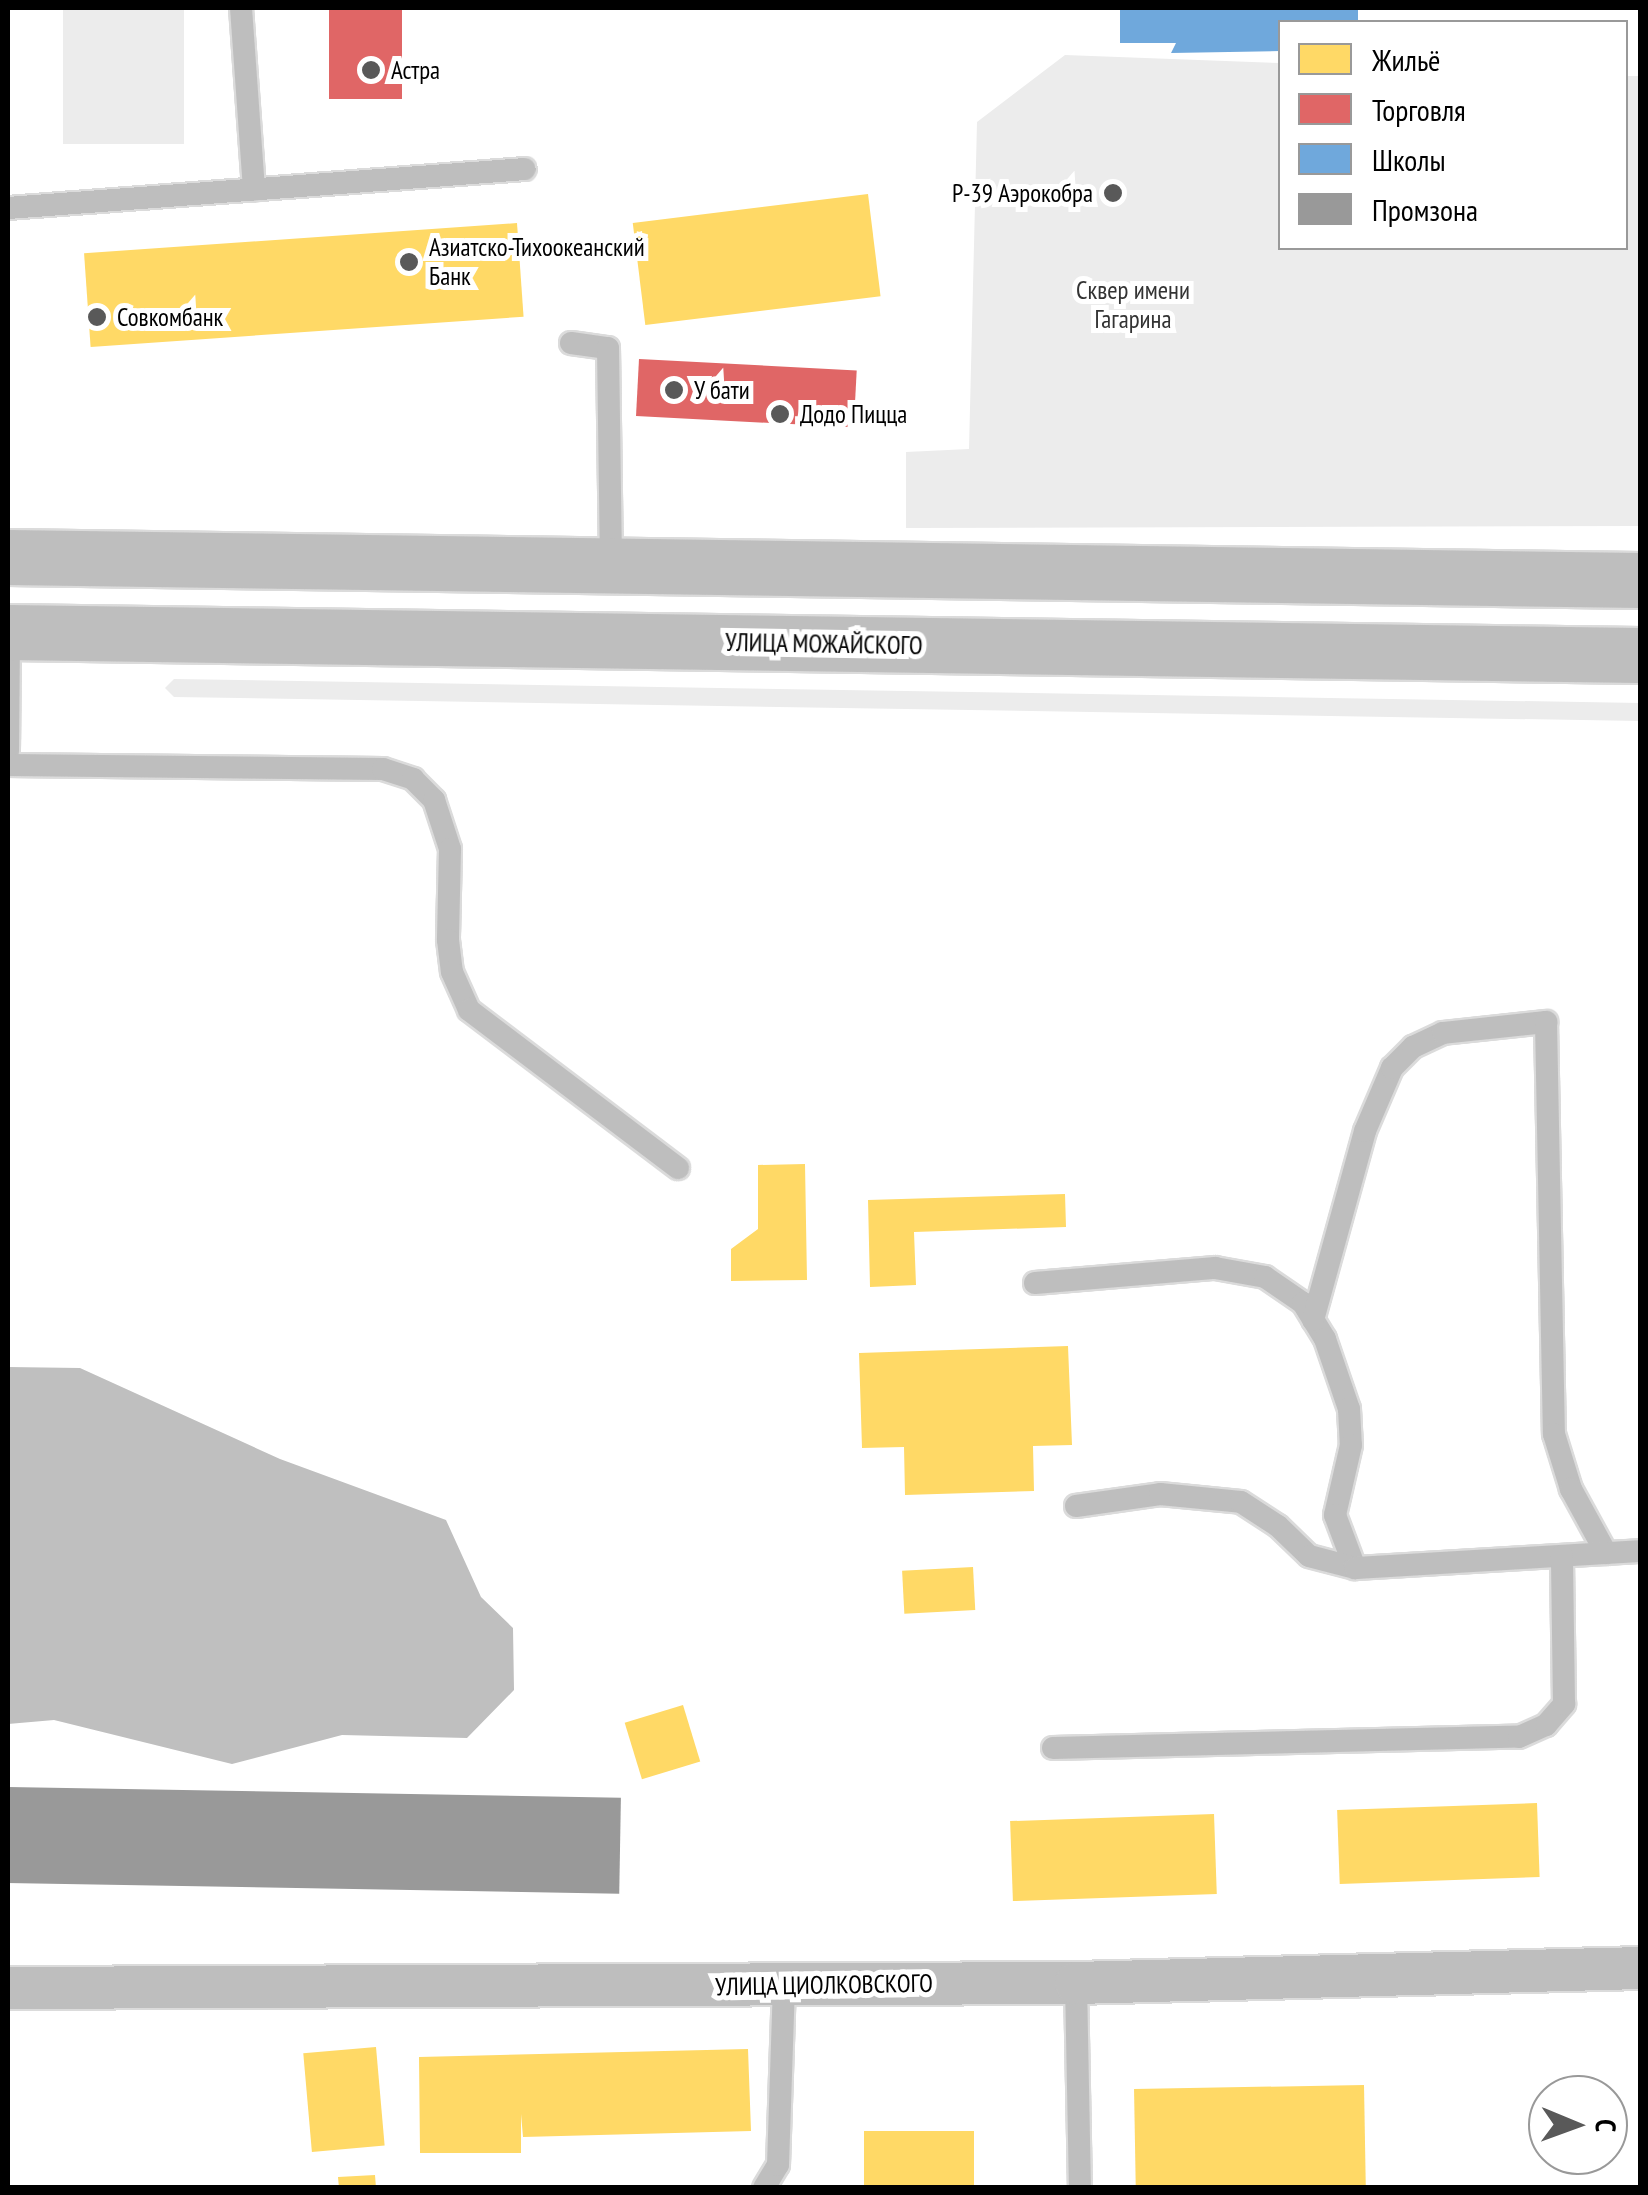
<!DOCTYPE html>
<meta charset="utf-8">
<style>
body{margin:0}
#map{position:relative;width:1648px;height:2195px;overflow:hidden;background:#fff;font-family:"PT Sans Narrow",sans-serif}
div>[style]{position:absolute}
.green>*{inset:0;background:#ececec;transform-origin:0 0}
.water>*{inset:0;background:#bfbfbf}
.homes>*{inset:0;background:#ffd966;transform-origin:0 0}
.shops>*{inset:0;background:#e06666;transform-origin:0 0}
.schools>*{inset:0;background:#6fa8dc}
.industry>*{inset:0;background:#999;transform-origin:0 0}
.roads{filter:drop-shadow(2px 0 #dbdbdb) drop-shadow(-2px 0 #dbdbdb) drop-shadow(0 2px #dbdbdb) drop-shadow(0 -2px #dbdbdb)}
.lane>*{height:22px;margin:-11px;padding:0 11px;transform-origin:11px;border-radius:11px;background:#bebebe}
.street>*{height:42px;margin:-21px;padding:0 21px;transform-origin:21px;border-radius:21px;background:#bebebe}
.primary>*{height:55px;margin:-27.5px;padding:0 27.5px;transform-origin:27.5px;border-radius:27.5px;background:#bebebe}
.dots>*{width:28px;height:28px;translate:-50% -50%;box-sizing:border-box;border:5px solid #fff;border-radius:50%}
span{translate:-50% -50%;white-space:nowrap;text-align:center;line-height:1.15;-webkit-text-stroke:10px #fff;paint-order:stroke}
.poi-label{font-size:25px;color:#000}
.left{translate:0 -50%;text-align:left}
.right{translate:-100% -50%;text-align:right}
.park-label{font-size:25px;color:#333}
.street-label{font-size:25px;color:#000}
.frame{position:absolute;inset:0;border:10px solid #000;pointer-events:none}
.legend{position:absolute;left:1278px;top:20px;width:350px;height:230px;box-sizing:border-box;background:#fff;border:2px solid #999;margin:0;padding:12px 18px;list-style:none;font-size:30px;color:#000}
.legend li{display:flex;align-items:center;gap:20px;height:50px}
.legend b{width:50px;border:2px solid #999}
.north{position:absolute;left:1528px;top:2075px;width:100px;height:100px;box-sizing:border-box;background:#fff;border:2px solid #999;border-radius:50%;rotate:91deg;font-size:28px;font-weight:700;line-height:40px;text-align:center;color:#000}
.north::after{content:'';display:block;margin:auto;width:35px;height:45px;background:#595959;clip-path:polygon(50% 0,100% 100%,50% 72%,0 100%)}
</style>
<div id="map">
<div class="green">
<div style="left:63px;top:8px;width:121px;height:136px"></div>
<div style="clip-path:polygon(1065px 55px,1280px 63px,1280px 248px,1626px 248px,1626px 76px,1640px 76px,1640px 526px,906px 528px,906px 452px,969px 449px,977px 122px)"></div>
<div style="clip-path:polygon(174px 679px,1640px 703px,1640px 721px,174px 697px,165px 688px)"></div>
</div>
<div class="water">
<div style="clip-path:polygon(8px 1367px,80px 1368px,280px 1459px,446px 1520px,481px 1597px,513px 1628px,514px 1690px,467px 1738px,342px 1735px,232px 1764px,54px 1720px,8px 1724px)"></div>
</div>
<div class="homes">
<div style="left:868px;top:194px;width:103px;height:237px;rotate:83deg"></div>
<div style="left:517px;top:223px;width:94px;height:434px;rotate:86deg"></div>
<div style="clip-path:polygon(805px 1164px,807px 1280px,731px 1281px,731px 1249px,758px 1229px,758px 1165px)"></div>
<div style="clip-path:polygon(1065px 1194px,1066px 1227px,914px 1232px,916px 1285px,870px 1287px,868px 1200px)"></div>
<div style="clip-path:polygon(1068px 1346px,1072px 1445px,1033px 1446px,1034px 1491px,905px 1495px,904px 1447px,862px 1448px,859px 1353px)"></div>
<div style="left:973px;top:1567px;width:43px;height:71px;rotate:87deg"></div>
<div style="left:683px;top:1705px;width:59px;height:61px;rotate:73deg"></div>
<div style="left:1537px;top:1803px;width:74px;height:200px;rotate:88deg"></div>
<div style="left:1214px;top:1814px;width:80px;height:204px;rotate:88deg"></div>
<div style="left:376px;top:2047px;width:99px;height:73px;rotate:85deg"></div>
<div style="clip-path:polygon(748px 2049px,751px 2131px,523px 2137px,521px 2114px,521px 2153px,420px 2153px,419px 2057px)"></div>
<div style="left:1364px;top:2085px;width:103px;height:230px;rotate:89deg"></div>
<div style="left:864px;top:2131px;width:110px;height:57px"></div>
<div style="clip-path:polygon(375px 2175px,376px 2188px,339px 2188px,338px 2177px)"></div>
</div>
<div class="shops">
<div style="left:329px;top:8px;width:73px;height:91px"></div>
<div style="left:639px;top:359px;width:218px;height:57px;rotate:3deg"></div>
</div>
<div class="schools">
<div style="clip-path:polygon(1120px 8px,1358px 8px,1358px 22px,1280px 22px,1280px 51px,1171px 53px,1176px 43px,1120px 43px)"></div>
</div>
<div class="industry">
<div style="left:8px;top:1787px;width:613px;height:96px;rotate:1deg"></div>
</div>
<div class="roads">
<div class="lane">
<div style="left:241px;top:8px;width:182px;rotate:85.9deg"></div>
<div style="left:8px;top:208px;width:518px;rotate:-4.31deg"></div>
<div style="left:571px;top:343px;width:37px;rotate:8deg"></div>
<div style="left:608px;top:348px;width:218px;rotate:89.2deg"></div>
<div style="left:8px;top:751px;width:119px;rotate:-89.5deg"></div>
<div style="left:8px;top:765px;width:375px;rotate:0.6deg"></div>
<div style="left:383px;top:769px;width:32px;rotate:18deg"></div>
<div style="left:413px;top:779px;width:30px;rotate:45deg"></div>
<div style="left:434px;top:800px;width:52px;rotate:71.9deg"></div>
<div style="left:450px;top:849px;width:91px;rotate:91.3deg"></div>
<div style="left:448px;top:940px;width:32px;rotate:83deg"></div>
<div style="left:452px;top:972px;width:42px;rotate:65.9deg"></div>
<div style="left:469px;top:1010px;width:262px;rotate:37.1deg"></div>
<div style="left:1035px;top:1283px;width:181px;rotate:-4.8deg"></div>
<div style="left:1215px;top:1268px;width:51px;rotate:10.2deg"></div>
<div style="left:1265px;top:1277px;width:46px;rotate:34.4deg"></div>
<div style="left:1303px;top:1303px;width:42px;rotate:58.6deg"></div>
<div style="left:1325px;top:1339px;width:74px;rotate:71.1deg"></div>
<div style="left:1349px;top:1409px;width:36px;rotate:87deg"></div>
<div style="left:1351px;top:1445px;width:72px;rotate:102.9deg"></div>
<div style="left:1335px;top:1515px;width:57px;rotate:69.3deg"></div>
<div style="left:1313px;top:1320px;width:196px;rotate:-74.6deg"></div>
<div style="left:1365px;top:1131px;width:69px;rotate:-66.8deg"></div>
<div style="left:1392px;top:1068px;width:30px;rotate:-45deg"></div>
<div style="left:1413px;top:1047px;width:33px;rotate:-25deg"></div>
<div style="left:1443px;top:1033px;width:104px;rotate:-6.1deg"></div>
<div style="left:1546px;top:1022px;width:412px;rotate:88.9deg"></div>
<div style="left:1554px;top:1434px;width:58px;rotate:72.8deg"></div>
<div style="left:1571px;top:1489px;width:73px;rotate:61.3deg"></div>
<div style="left:1076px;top:1506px;width:85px;rotate:-8.1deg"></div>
<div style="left:1160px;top:1494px;width:81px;rotate:5.6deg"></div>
<div style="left:1241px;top:1502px;width:44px;rotate:33deg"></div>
<div style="left:1278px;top:1526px;width:43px;rotate:44.1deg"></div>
<div style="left:1309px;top:1556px;width:48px;rotate:14.6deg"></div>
<div style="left:1355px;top:1568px;width:286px;rotate:-3.4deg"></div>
<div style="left:1053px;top:1748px;width:466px;rotate:-1.4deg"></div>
<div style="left:1519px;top:1737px;width:30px;rotate:-24deg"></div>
<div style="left:1546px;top:1725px;width:28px;rotate:-49deg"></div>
<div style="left:1564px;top:1704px;width:148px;rotate:-90.8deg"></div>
<div style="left:1076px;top:1983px;width:205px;rotate:88.9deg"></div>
<div style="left:764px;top:2188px;width:27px;rotate:-59deg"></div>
<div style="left:778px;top:2165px;width:179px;rotate:-88.1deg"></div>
</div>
<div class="street">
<div style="left:8px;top:1988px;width:1068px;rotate:-0.27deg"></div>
<div style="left:1076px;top:1983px;width:564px;rotate:-1.52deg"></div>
</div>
<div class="primary">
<div style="left:8px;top:557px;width:1632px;rotate:0.81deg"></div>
<div style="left:8px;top:632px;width:1632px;rotate:0.81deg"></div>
</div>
</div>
<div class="dots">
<div style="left:371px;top:70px;background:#595959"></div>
<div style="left:1113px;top:193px;background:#595959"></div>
<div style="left:409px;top:262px;background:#595959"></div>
<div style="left:97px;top:317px;background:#595959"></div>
<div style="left:674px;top:390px;background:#595959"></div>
<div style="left:780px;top:414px;background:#595959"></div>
</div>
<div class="poi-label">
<span class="left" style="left:391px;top:70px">Астра</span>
<span class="right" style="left:1093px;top:193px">P-39 Аэрокобра</span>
<span class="left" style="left:429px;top:262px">Азиатско-Тихоокеанский<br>Банк</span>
<span class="left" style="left:117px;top:317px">Совкомбанк</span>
<span class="left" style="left:694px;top:390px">У бати</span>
<span class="left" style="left:800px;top:414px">Додо Пицца</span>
</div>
<div class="park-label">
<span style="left:1133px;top:305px">Сквер имени<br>Гагарина</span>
</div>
<div class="street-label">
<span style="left:824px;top:644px;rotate:1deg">УЛИЦА МОЖАЙСКОГО</span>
<span style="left:824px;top:1985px;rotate:-1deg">УЛИЦА ЦИОЛКОВСКОГО</span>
</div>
<div class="frame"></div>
<ul class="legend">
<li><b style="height:28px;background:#ffd966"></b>Жильё</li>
<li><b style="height:28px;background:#e06666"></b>Торговля</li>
<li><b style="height:28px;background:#6fa8dc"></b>Школы</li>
<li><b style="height:28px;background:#999"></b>Промзона</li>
</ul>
<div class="north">С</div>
</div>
